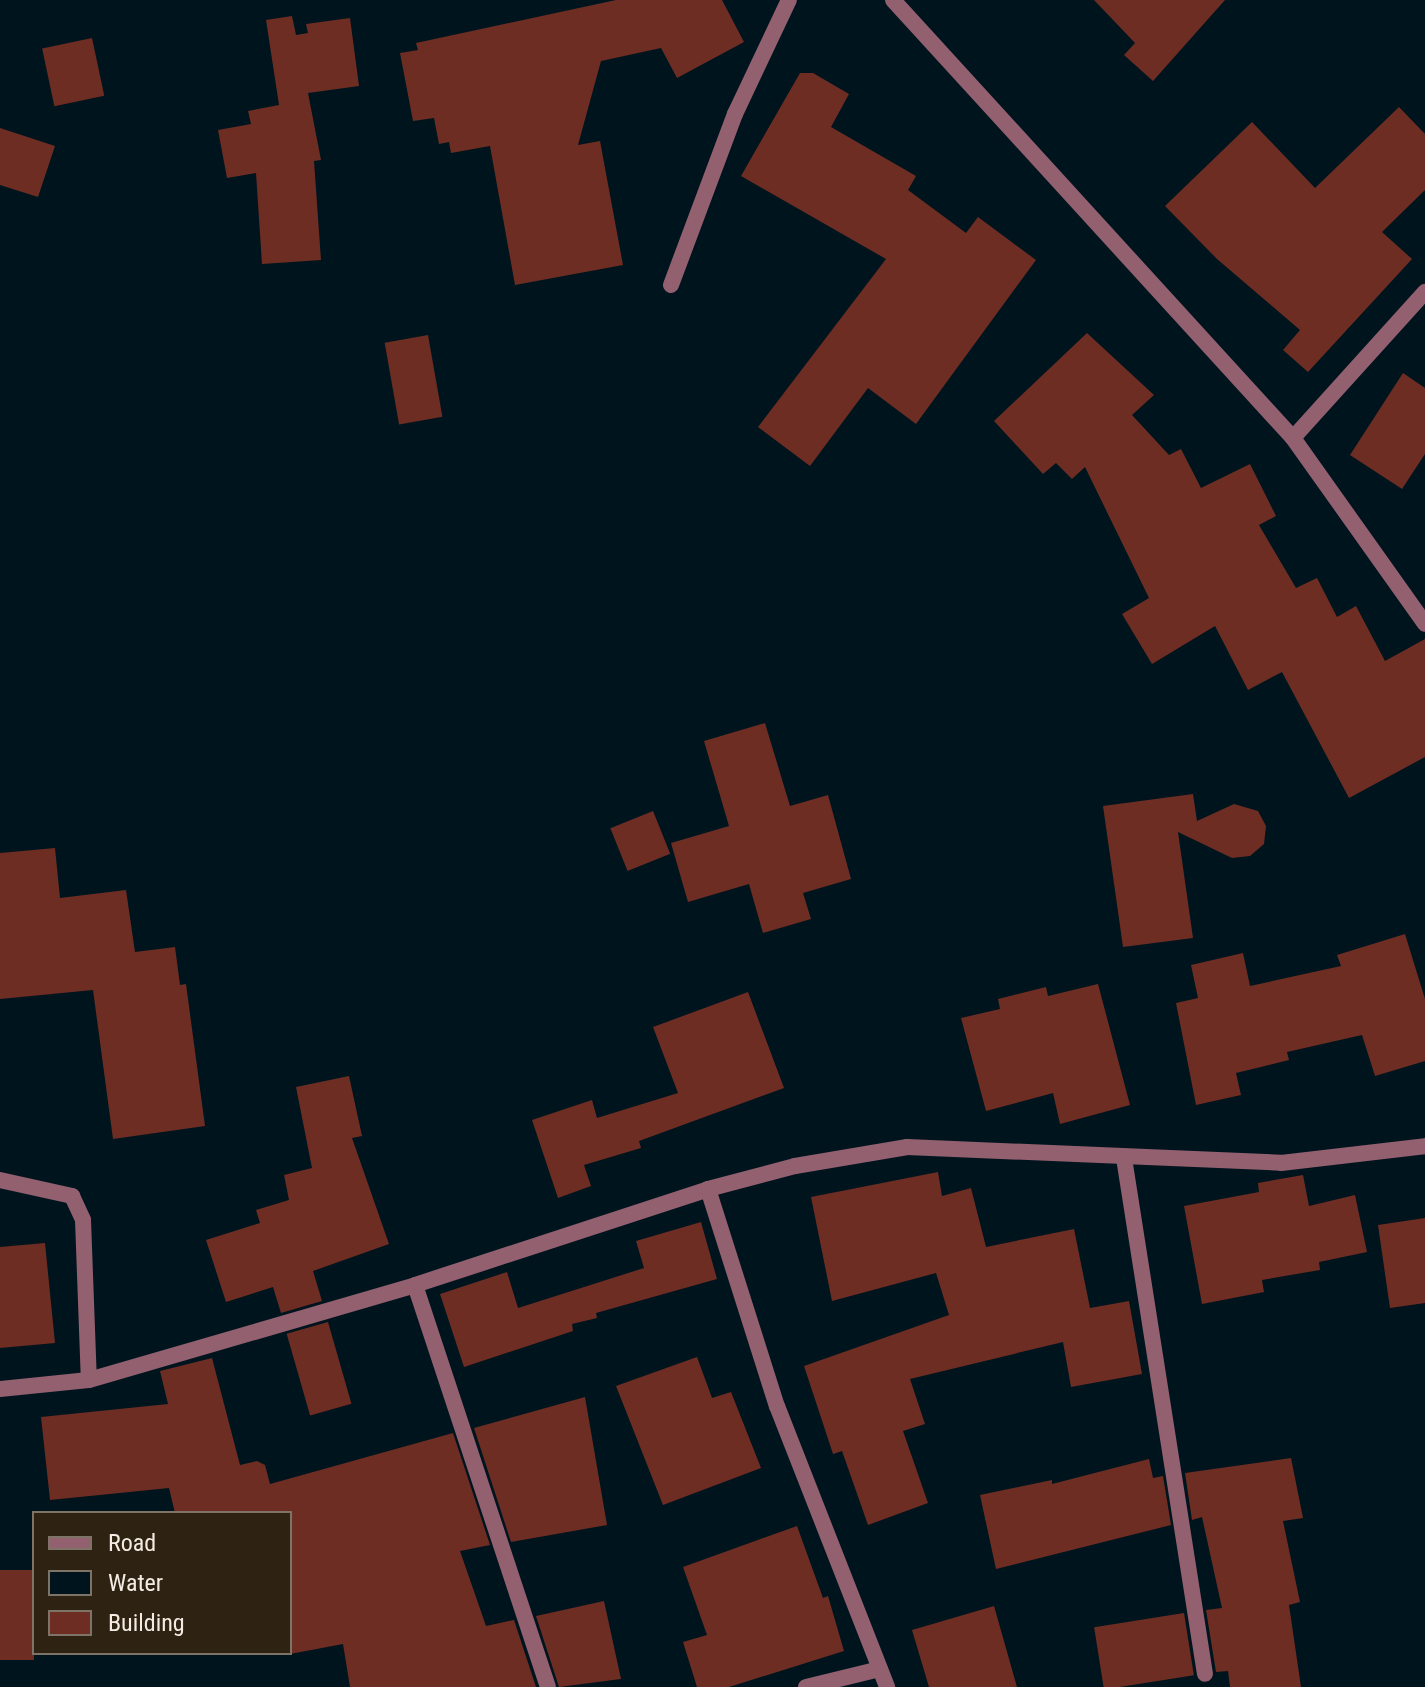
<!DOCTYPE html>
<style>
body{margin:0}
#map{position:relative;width:1425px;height:1687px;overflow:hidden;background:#2e2213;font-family:"Roboto Condensed",sans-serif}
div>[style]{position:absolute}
.water>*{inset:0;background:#00141e}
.building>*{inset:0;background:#6d2d23;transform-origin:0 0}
.street>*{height:16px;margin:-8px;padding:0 8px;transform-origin:8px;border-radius:8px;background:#936070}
span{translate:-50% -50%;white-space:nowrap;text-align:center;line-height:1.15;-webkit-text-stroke:7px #2e2213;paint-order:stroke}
.legend{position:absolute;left:32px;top:1511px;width:260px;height:144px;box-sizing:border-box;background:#2e2213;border:2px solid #7d7366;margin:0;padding:10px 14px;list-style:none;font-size:24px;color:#f4ece2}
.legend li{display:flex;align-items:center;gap:16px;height:40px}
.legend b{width:40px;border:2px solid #7d7366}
</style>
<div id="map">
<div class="water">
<div style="clip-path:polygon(evenodd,0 0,1425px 0,1425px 1687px,0 1687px,0 0,34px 1513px,290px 1513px,290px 1653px,34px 1653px,34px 1513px)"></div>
</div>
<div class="building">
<div style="clip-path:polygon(616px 0,722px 0,744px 42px,677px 78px,661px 48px,601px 61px,578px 145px,600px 141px,623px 265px,515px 285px,490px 146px,451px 153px,449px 142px,439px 144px,434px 118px,413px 121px,400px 53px,418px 50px,416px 43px)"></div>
<div style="clip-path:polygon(1094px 0,1225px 0,1153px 81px,1124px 55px,1135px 43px)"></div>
<div style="clip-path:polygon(292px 16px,296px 35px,308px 33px,306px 24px,350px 18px,359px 86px,308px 93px,321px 160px,314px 161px,321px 260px,262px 264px,256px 173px,227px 178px,218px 130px,251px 124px,248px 111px,279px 105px,266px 20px)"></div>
<div style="left:92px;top:38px;width:59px;height:51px;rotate:78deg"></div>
<div style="clip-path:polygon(800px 73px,813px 73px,849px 94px,831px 127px,916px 176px,908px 190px,966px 233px,978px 217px,1036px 260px,916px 424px,868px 388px,810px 466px,758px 427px,886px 259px,741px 176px)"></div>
<div style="clip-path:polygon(1399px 107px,1425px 134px,1425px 190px,1382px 232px,1412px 259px,1308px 372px,1283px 350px,1300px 330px,1217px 259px,1165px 206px,1252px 122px,1315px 188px)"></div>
<div style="clip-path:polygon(0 128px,55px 146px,38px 197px,0 185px)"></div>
<div style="clip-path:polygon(1087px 333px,1154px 395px,1132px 415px,1169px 455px,1181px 449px,1201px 488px,1250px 464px,1276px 516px,1259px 525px,1296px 588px,1317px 578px,1337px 617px,1356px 606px,1385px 661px,1425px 639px,1425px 757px,1349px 798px,1282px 672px,1248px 690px,1215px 626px,1152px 664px,1122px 614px,1149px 598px,1085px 467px,1072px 479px,1056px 463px,1043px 474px,994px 421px)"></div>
<div style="left:428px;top:335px;width:83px;height:44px;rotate:80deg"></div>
<div style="clip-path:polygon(1403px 373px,1425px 388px,1425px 454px,1402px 489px,1350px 455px)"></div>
<div style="clip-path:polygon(765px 723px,790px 806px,828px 795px,851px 879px,803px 893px,811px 919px,763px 933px,749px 884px,688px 902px,671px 843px,729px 826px,704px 741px)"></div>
<div style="clip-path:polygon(1193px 794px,1197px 821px,1234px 804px,1258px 811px,1266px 826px,1264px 844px,1250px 856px,1232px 858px,1178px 832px,1193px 938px,1123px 947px,1103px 806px)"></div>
<div style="left:653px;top:811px;width:46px;height:46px;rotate:68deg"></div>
<div style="clip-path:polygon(55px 848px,60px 898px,126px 890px,135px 952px,175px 947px,180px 985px,186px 984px,205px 1126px,113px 1139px,93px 990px,0 999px,0 853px)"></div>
<div style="clip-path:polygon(1405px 934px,1425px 999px,1425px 1061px,1375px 1076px,1362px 1035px,1287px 1052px,1289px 1060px,1236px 1073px,1241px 1095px,1196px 1105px,1176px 1003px,1198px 998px,1191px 965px,1243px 953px,1250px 986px,1341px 966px,1337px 955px)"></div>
<div style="clip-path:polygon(1098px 984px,1130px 1105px,1060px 1124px,1053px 1093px,986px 1111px,961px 1018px,1000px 1009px,998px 999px,1046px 987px,1048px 996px)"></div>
<div style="clip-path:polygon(748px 992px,784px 1088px,639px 1141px,641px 1148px,584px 1165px,591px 1186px,558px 1198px,532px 1120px,592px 1100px,597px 1118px,678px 1093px,653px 1027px)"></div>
<div style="clip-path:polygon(349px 1076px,362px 1136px,352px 1138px,389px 1244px,313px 1271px,322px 1301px,281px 1313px,273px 1287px,226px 1302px,206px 1240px,260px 1223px,256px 1210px,289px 1200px,284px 1175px,312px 1168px,296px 1087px)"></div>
<div style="clip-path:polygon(938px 1172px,942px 1196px,971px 1188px,986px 1247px,1074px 1229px,1090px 1308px,1129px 1301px,1142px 1374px,1071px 1387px,1063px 1342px,910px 1379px,925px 1424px,903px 1431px,928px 1503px,868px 1525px,842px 1451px,833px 1454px,804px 1366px,949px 1315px,936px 1273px,832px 1301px,811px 1197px)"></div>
<div style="clip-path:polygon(1303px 1175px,1309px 1206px,1355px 1195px,1367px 1252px,1319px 1262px,1320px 1270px,1262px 1280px,1264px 1292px,1202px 1304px,1184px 1206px,1259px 1192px,1258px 1183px)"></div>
<div style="clip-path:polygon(1425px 1218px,1425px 1303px,1390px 1308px,1378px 1225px)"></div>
<div style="clip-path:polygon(701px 1222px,717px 1279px,596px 1313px,597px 1318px,572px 1324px,573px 1331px,464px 1367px,440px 1294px,507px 1272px,518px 1308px,644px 1268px,636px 1241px)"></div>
<div style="clip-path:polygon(45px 1243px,55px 1343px,0 1348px,0 1247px)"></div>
<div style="left:328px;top:1322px;width:85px;height:43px;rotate:74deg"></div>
<div style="clip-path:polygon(697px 1357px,712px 1398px,731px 1392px,761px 1468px,663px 1505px,616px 1386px)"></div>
<div style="clip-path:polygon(212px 1358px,240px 1465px,257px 1461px,265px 1465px,270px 1484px,453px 1433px,490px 1545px,460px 1551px,486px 1626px,514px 1620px,536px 1687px,350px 1687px,343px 1644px,290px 1654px,290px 1513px,175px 1513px,169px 1488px,50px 1500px,41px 1417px,168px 1404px,160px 1371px)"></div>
<div style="clip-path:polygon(585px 1397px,607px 1525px,511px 1542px,474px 1428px)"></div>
<div style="clip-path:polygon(1291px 1458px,1303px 1518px,1283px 1521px,1300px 1602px,1289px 1605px,1301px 1687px,1230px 1687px,1228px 1671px,1216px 1672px,1206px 1610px,1222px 1608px,1202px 1517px,1192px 1520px,1185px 1473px)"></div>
<div style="clip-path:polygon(1149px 1459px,1153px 1478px,1163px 1476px,1171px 1525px,996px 1569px,980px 1495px,1052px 1480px,1052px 1484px)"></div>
<div style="clip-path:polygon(797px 1526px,823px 1598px,828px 1596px,844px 1651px,729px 1687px,697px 1687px,683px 1642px,707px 1635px,683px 1567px)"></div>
<div style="left:34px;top:1570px;width:90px;height:34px;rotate:90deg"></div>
<div style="clip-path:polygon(604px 1601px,621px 1679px,559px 1687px,536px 1616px)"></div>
<div style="clip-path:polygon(994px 1606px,1017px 1687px,929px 1687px,912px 1630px)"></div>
<div style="left:1184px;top:1613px;width:63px;height:91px;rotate:81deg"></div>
</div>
<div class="street">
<div style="left:893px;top:0;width:593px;rotate:47.6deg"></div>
<div style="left:1293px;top:438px;width:228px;rotate:54.6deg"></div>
<div style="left:671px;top:285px;width:183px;rotate:-69.5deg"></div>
<div style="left:735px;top:114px;width:126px;rotate:-64.7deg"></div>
<div style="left:1293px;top:438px;width:197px;rotate:-47.9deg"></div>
<div style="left:1124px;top:1158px;width:522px;rotate:81.08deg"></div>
<div style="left:0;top:1180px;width:74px;rotate:12.5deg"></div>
<div style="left:72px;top:1196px;width:26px;rotate:65deg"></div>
<div style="left:83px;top:1220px;width:160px;rotate:87.9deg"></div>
<div style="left:708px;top:1189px;width:228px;rotate:72.4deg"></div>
<div style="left:777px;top:1406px;width:302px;rotate:68.6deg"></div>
<div style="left:415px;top:1285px;width:423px;rotate:71.7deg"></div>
<div style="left:0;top:1389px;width:89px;rotate:-5.8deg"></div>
<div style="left:89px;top:1380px;width:340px;rotate:-16.2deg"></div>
<div style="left:415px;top:1285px;width:308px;rotate:-18.1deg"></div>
<div style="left:708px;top:1189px;width:90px;rotate:-14.8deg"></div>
<div style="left:795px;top:1166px;width:114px;rotate:-9.6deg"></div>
<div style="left:907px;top:1147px;width:374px;rotate:2.4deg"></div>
<div style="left:1281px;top:1163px;width:145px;rotate:-6.7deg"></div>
<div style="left:806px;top:1687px;width:76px;rotate:-13.7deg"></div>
</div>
<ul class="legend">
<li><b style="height:10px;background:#936070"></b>Road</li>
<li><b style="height:22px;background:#00141e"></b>Water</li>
<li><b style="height:22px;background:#6d2d23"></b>Building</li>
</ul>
</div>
